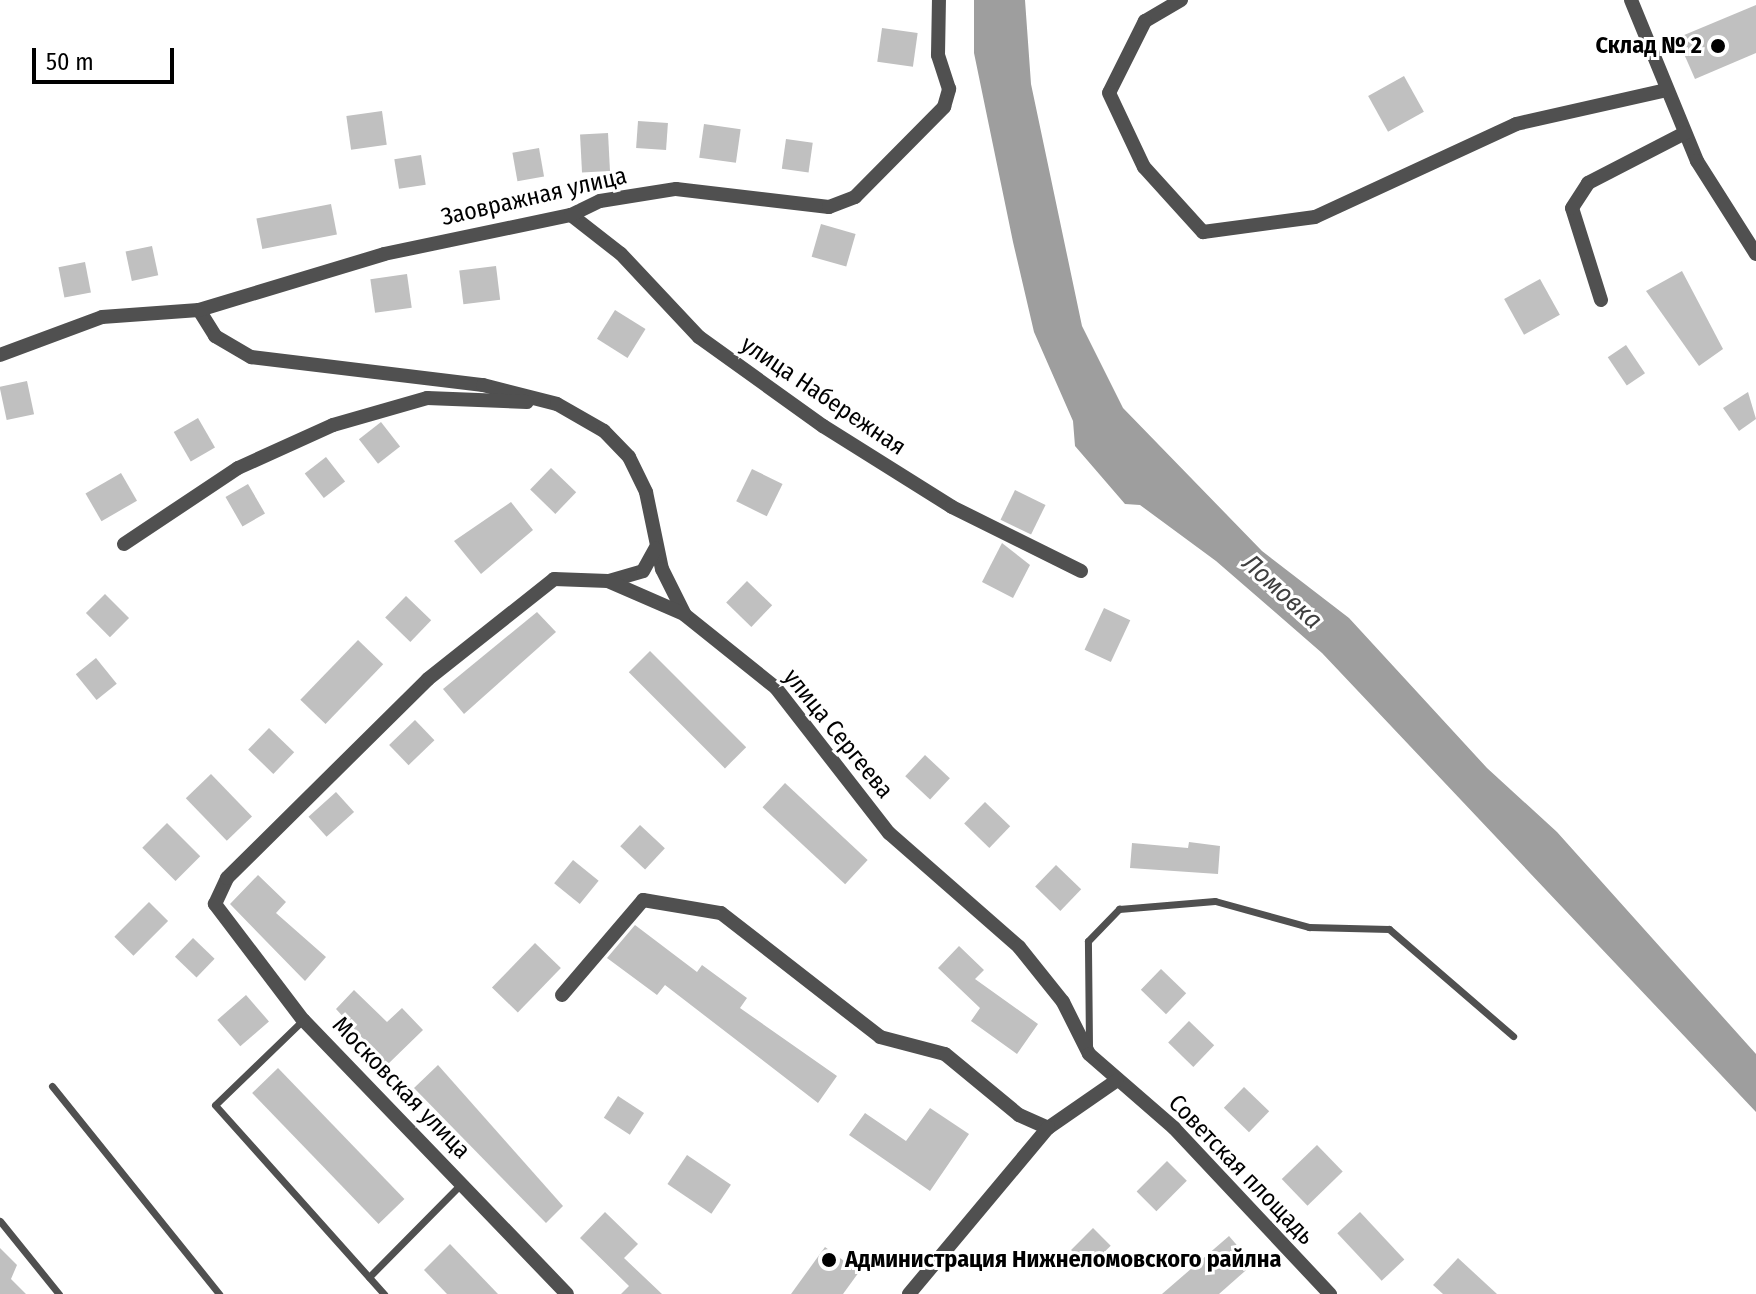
<!DOCTYPE html>
<meta charset="utf-8">
<style>
body{margin:0}
#map{position:relative;width:1756px;height:1294px;overflow:hidden;background:#fff;font-family:"Fira Sans Condensed",sans-serif}
div>[style]{position:absolute}
.water>*{inset:0;background:#9e9e9e}
.building>*{inset:0;background:#c0c0c0;transform-origin:0 0}
.lane>*{height:7px;margin:-3.5px;padding:0 3.5px;transform-origin:3.5px;border-radius:3.5px;background:#505050}
.street>*{height:14px;margin:-7px;padding:0 7px;transform-origin:7px;border-radius:7px;background:#505050}
.dots>*{width:22px;height:22px;translate:-50% -50%;box-sizing:border-box;border:4px solid #fff;border-radius:50%}
span{translate:-50% -50%;white-space:nowrap;text-align:center;line-height:1.15;-webkit-text-stroke:6px #fff;paint-order:stroke}
.poi-label{font-size:24px;color:#000;font-weight:700}
.right{translate:-100% -50%;text-align:right}
.left{translate:0 -50%;text-align:left}
.street-label{font-size:24px;color:#000}
.water-label{font-size:26px;color:#3f3f3f;font-style:italic}
.scale{position:absolute;left:32px;top:48px;width:142px;height:36px;box-sizing:border-box;border:4px solid #000;border-top:0;padding-left:10px;font-size:24px;line-height:28px;white-space:nowrap;color:#000;-webkit-text-stroke:6px #fff;paint-order:stroke}
</style>
<div id="map">
<div class="water">
<div style="clip-path:polygon(974px 0,1025px 0,1031px 84px,1082px 326px,1123px 408px,1262px 551px,1349px 618px,1487px 768px,1557px 832px,1756px 1054px,1756px 1112px,1322px 653px,1216px 561px,1140px 505px,1125px 504px,1075px 446px,1073px 421px,1034px 332px,1013px 242px,974px 53px)"></div>
</div>
<div class="building">
<div style="clip-path:polygon(1756px 5px,1756px 53px,1695px 79px,1677px 38px)"></div>
<div style="left:882px;top:28px;width:36px;height:34px;rotate:8deg"></div>
<div style="left:1404px;top:76px;width:41px;height:41px;rotate:61deg"></div>
<div style="left:382px;top:111px;width:34px;height:36px;rotate:82deg"></div>
<div style="left:638px;top:121px;width:30px;height:27px;rotate:4deg"></div>
<div style="left:704px;top:124px;width:37px;height:34px;rotate:8deg"></div>
<div style="left:608px;top:133px;width:38px;height:28px;rotate:87deg"></div>
<div style="left:786px;top:139px;width:27px;height:30px;rotate:8deg"></div>
<div style="left:539px;top:148px;width:29px;height:27px;rotate:80deg"></div>
<div style="left:421px;top:155px;width:30px;height:27px;rotate:81deg"></div>
<div style="left:331px;top:204px;width:31px;height:76px;rotate:79deg"></div>
<div style="left:821px;top:224px;width:36px;height:34px;rotate:16deg"></div>
<div style="left:152px;top:246px;width:30px;height:27px;rotate:78deg"></div>
<div style="left:85px;top:262px;width:31px;height:27px;rotate:79deg"></div>
<div style="left:496px;top:266px;width:34px;height:37px;rotate:83deg"></div>
<div style="clip-path:polygon(1682px 271px,1723px 349px,1699px 366px,1646px 291px)"></div>
<div style="left:407px;top:274px;width:34px;height:37px;rotate:82deg"></div>
<div style="left:1540px;top:279px;width:41px;height:41px;rotate:61deg"></div>
<div style="left:615px;top:310px;width:36px;height:34px;rotate:32deg"></div>
<div style="left:1626px;top:345px;width:34px;height:22px;rotate:56deg"></div>
<div style="left:27px;top:381px;width:34px;height:28px;rotate:78deg"></div>
<div style="clip-path:polygon(1748px 392px,1756px 419px,1739px 431px,1723px 408px)"></div>
<div style="left:198px;top:418px;width:34px;height:28px;rotate:60deg"></div>
<div style="left:381px;top:422px;width:31px;height:28px;rotate:52deg"></div>
<div style="left:326px;top:457px;width:31px;height:27px;rotate:52deg"></div>
<div style="left:551px;top:468px;width:35px;height:30px;rotate:44deg"></div>
<div style="left:752px;top:469px;width:34px;height:36px;rotate:26deg"></div>
<div style="left:121px;top:473px;width:32px;height:41px;rotate:60deg"></div>
<div style="left:248px;top:484px;width:34px;height:26px;rotate:60deg"></div>
<div style="left:1015px;top:490px;width:34px;height:33px;rotate:26deg"></div>
<div style="clip-path:polygon(511px 502px,533px 530px,481px 574px,454px 541px)"></div>
<div style="clip-path:polygon(1002px 543px,1030px 565px,1013px 598px,982px 582px)"></div>
<div style="left:747px;top:581px;width:35px;height:30px;rotate:44deg"></div>
<div style="left:105px;top:594px;width:34px;height:27px;rotate:45deg"></div>
<div style="left:406px;top:596px;width:35px;height:30px;rotate:44deg"></div>
<div style="left:1104px;top:608px;width:29px;height:46px;rotate:25deg"></div>
<div style="clip-path:polygon(537px 612px,556px 632px,464px 714px,443px 689px)"></div>
<div style="left:358px;top:640px;width:35px;height:83px;rotate:44deg"></div>
<div style="left:650px;top:651px;width:136px;height:30px;rotate:45deg"></div>
<div style="left:96px;top:658px;width:33px;height:26px;rotate:51deg"></div>
<div style="left:415px;top:720px;width:28px;height:36px;rotate:46deg"></div>
<div style="left:269px;top:728px;width:35px;height:30px;rotate:44deg"></div>
<div style="left:925px;top:755px;width:34px;height:29px;rotate:43deg"></div>
<div style="left:211px;top:774px;width:59px;height:35px;rotate:46deg"></div>
<div style="left:785px;top:783px;width:113px;height:33px;rotate:43deg"></div>
<div style="left:336px;top:792px;width:27px;height:37px;rotate:48deg"></div>
<div style="left:985px;top:802px;width:35px;height:30px;rotate:44deg"></div>
<div style="left:167px;top:823px;width:47px;height:35px;rotate:45deg"></div>
<div style="left:640px;top:825px;width:34px;height:29px;rotate:43deg"></div>
<div style="clip-path:polygon(1189px 842px,1220px 846px,1218px 874px,1130px 868px,1132px 843px,1188px 848px)"></div>
<div style="left:573px;top:860px;width:33px;height:30px;rotate:39deg"></div>
<div style="left:1056px;top:865px;width:35px;height:30px;rotate:44deg"></div>
<div style="clip-path:polygon(258px 875px,286px 902px,276px 913px,326px 957px,305px 981px,230px 904px)"></div>
<div style="left:149px;top:902px;width:27px;height:49px;rotate:45deg"></div>
<div style="clip-path:polygon(635px 925px,697px 972px,702px 965px,747px 998px,740px 1008px,837px 1076px,818px 1103px,665px 985px,657px 995px,607px 958px)"></div>
<div style="left:193px;top:938px;width:30px;height:26px;rotate:44deg"></div>
<div style="left:535px;top:943px;width:36px;height:62px;rotate:44deg"></div>
<div style="clip-path:polygon(959px 946px,984px 970px,975px 979px,1038px 1024px,1017px 1054px,971px 1021px,980px 1008px,938px 968px)"></div>
<div style="left:1161px;top:969px;width:35px;height:29px;rotate:44deg"></div>
<div style="clip-path:polygon(354px 990px,387px 1022px,402px 1008px,423px 1030px,387px 1065px,336px 1009px)"></div>
<div style="left:246px;top:995px;width:35px;height:38px;rotate:49deg"></div>
<div style="left:1189px;top:1021px;width:35px;height:30px;rotate:44deg"></div>
<div style="clip-path:polygon(438px 1065px,563px 1206px,546px 1223px,414px 1088px)"></div>
<div style="left:278px;top:1068px;width:182px;height:36px;rotate:46deg"></div>
<div style="left:1244px;top:1087px;width:35px;height:29px;rotate:44deg"></div>
<div style="left:618px;top:1096px;width:31px;height:26px;rotate:33deg"></div>
<div style="clip-path:polygon(930px 1108px,969px 1134px,930px 1191px,849px 1135px,865px 1113px,906px 1141px)"></div>
<div style="left:1317px;top:1145px;width:37px;height:49px;rotate:46deg"></div>
<div style="left:687px;top:1155px;width:53px;height:35px;rotate:34deg"></div>
<div style="left:1167px;top:1161px;width:28px;height:43px;rotate:45deg"></div>
<div style="clip-path:polygon(605px 1212px,638px 1244px,624px 1258px,662px 1294px,621px 1294px,629px 1286px,580px 1238px)"></div>
<div style="left:1360px;top:1212px;width:65px;height:31px;rotate:47deg"></div>
<div style="left:1093px;top:1228px;width:25px;height:31px;rotate:45deg"></div>
<div style="clip-path:polygon(1229px 1236px,1253px 1264px,1219px 1294px,1162px 1294px)"></div>
<div style="clip-path:polygon(450px 1244px,498px 1294px,447px 1294px,424px 1270px)"></div>
<div style="clip-path:polygon(825px 1247px,859px 1272px,843px 1294px,791px 1294px)"></div>
<div style="clip-path:polygon(0 1248px,17px 1265px,11px 1279px,26px 1294px,0 1294px)"></div>
<div style="clip-path:polygon(1458px 1258px,1497px 1294px,1443px 1294px,1433px 1285px)"></div>
</div>
<div class="lane">
<div style="left:303px;top:1020px;width:122px;rotate:136deg"></div>
<div style="left:215px;top:1105px;width:254px;rotate:48.2deg"></div>
<div style="left:1089px;top:1045px;width:104px;rotate:-90.6deg"></div>
<div style="left:1088px;top:941px;width:45px;rotate:-45.9deg"></div>
<div style="left:1119px;top:909px;width:96px;rotate:-4.8deg"></div>
<div style="left:1215px;top:901px;width:98px;rotate:15.5deg"></div>
<div style="left:1309px;top:927px;width:80px;rotate:1.4deg"></div>
<div style="left:1389px;top:929px;width:164px;rotate:40.8deg"></div>
<div style="left:52px;top:1086px;width:267px;rotate:51.2deg"></div>
<div style="left:0;top:1221px;width:94px;rotate:51.1deg"></div>
<div style="left:369px;top:1277px;width:129px;rotate:-45.3deg"></div>
</div>
<div class="street">
<div style="left:1181px;top:0;width:42px;rotate:149.7deg"></div>
<div style="left:1145px;top:21px;width:80px;rotate:116.6deg"></div>
<div style="left:1109px;top:93px;width:82px;rotate:64.7deg"></div>
<div style="left:1144px;top:167px;width:88px;rotate:47.8deg"></div>
<div style="left:1203px;top:232px;width:113px;rotate:-7.6deg"></div>
<div style="left:1315px;top:217px;width:221px;rotate:-24.8deg"></div>
<div style="left:1516px;top:124px;width:155px;rotate:-12.7deg"></div>
<div style="left:1631px;top:0;width:174px;rotate:67.7deg"></div>
<div style="left:1697px;top:161px;width:110px;rotate:57.6deg"></div>
<div style="left:571px;top:215px;width:63px;rotate:38deg"></div>
<div style="left:621px;top:254px;width:114px;rotate:46.8deg"></div>
<div style="left:699px;top:337px;width:153px;rotate:35.7deg"></div>
<div style="left:823px;top:426px;width:152px;rotate:32.1deg"></div>
<div style="left:952px;top:507px;width:144px;rotate:26.4deg"></div>
<div style="left:1601px;top:300px;width:96px;rotate:-107.5deg"></div>
<div style="left:1572px;top:208px;width:30px;rotate:-57deg"></div>
<div style="left:1588px;top:183px;width:109px;rotate:-27.3deg"></div>
<div style="left:199px;top:310px;width:31px;rotate:58deg"></div>
<div style="left:215px;top:336px;width:42px;rotate:30.3deg"></div>
<div style="left:251px;top:357px;width:234px;rotate:6.9deg"></div>
<div style="left:483px;top:385px;width:76px;rotate:14.4deg"></div>
<div style="left:557px;top:404px;width:54px;rotate:29.9deg"></div>
<div style="left:604px;top:431px;width:36px;rotate:46deg"></div>
<div style="left:629px;top:457px;width:39px;rotate:64deg"></div>
<div style="left:646px;top:492px;width:79px;rotate:78.3deg"></div>
<div style="left:662px;top:569px;width:51px;rotate:63.4deg"></div>
<div style="left:685px;top:615px;width:117px;rotate:38.7deg"></div>
<div style="left:776px;top:688px;width:184px;rotate:52.1deg"></div>
<div style="left:889px;top:833px;width:173px;rotate:41.2deg"></div>
<div style="left:1019px;top:947px;width:70px;rotate:51.3deg"></div>
<div style="left:1063px;top:1002px;width:58px;rotate:63.4deg"></div>
<div style="left:1089px;top:1054px;width:113px;rotate:41deg"></div>
<div style="left:1174px;top:1128px;width:228px;rotate:46.8deg"></div>
<div style="left:0;top:355px;width:109px;rotate:-20.4deg"></div>
<div style="left:102px;top:317px;width:97px;rotate:-4.1deg"></div>
<div style="left:199px;top:310px;width:193px;rotate:-16.8deg"></div>
<div style="left:384px;top:254px;width:191px;rotate:-11.8deg"></div>
<div style="left:571px;top:215px;width:32px;rotate:-26deg"></div>
<div style="left:600px;top:201px;width:77px;rotate:-9deg"></div>
<div style="left:676px;top:189px;width:154px;rotate:6.7deg"></div>
<div style="left:829px;top:207px;width:28px;rotate:-21deg"></div>
<div style="left:855px;top:197px;width:127px;rotate:-45.3deg"></div>
<div style="left:944px;top:107px;width:19px;rotate:-74deg"></div>
<div style="left:949px;top:89px;width:36px;rotate:-108deg"></div>
<div style="left:938px;top:55px;width:55px;rotate:-89deg"></div>
<div style="left:124px;top:544px;width:137px;rotate:-33.7deg"></div>
<div style="left:238px;top:468px;width:104px;rotate:-24.4deg"></div>
<div style="left:333px;top:425px;width:98px;rotate:-16deg"></div>
<div style="left:427px;top:398px;width:100px;rotate:2.3deg"></div>
<div style="left:609px;top:581px;width:35px;rotate:-16deg"></div>
<div style="left:643px;top:571px;width:26px;rotate:-61deg"></div>
<div style="left:562px;top:995px;width:125px;rotate:-49.5deg"></div>
<div style="left:643px;top:900px;width:79px;rotate:9.5deg"></div>
<div style="left:721px;top:913px;width:202px;rotate:37.9deg"></div>
<div style="left:880px;top:1037px;width:67px;rotate:14.7deg"></div>
<div style="left:945px;top:1054px;width:96px;rotate:39.5deg"></div>
<div style="left:1019px;top:1115px;width:32px;rotate:24deg"></div>
<div style="left:1048px;top:1128px;width:83px;rotate:-34.7deg"></div>
<div style="left:567px;top:1294px;width:380px;rotate:-133.9deg"></div>
<div style="left:303px;top:1020px;width:146px;rotate:-127.2deg"></div>
<div style="left:215px;top:904px;width:29px;rotate:-65deg"></div>
<div style="left:227px;top:878px;width:283px;rotate:-44.7deg"></div>
<div style="left:428px;top:679px;width:161px;rotate:-38.4deg"></div>
<div style="left:554px;top:579px;width:54px;rotate:2.1deg"></div>
<div style="left:608px;top:581px;width:83px;rotate:23.5deg"></div>
<div style="left:909px;top:1294px;width:217px;rotate:-50.1deg"></div>
</div>
<div class="dots">
<div style="left:1718px;top:46px;background:#000"></div>
<div style="left:829px;top:1260px;background:#000"></div>
</div>
<div class="poi-label">
<span class="right" style="left:1702px;top:46px">Склад № 2</span>
<span class="left" style="left:845px;top:1260px">Администрация Нижнеломовского райлна</span>
</div>
<div class="street-label">
<span style="left:534px;top:197px;rotate:-13deg">Заовражная улица</span>
<span style="left:823px;top:396px;rotate:34deg">улица Набережная</span>
<span style="left:838px;top:734px;rotate:51deg">улица Сергеева</span>
<span style="left:401px;top:1088px;rotate:46deg">Московская улица</span>
<span style="left:1241px;top:1170px;rotate:46deg">Советская площадь</span>
</div>
<div class="water-label">
<span style="left:1282px;top:592px;rotate:42deg">Ломовка</span>
</div>
<div class="scale">50 m</div>
</div>
